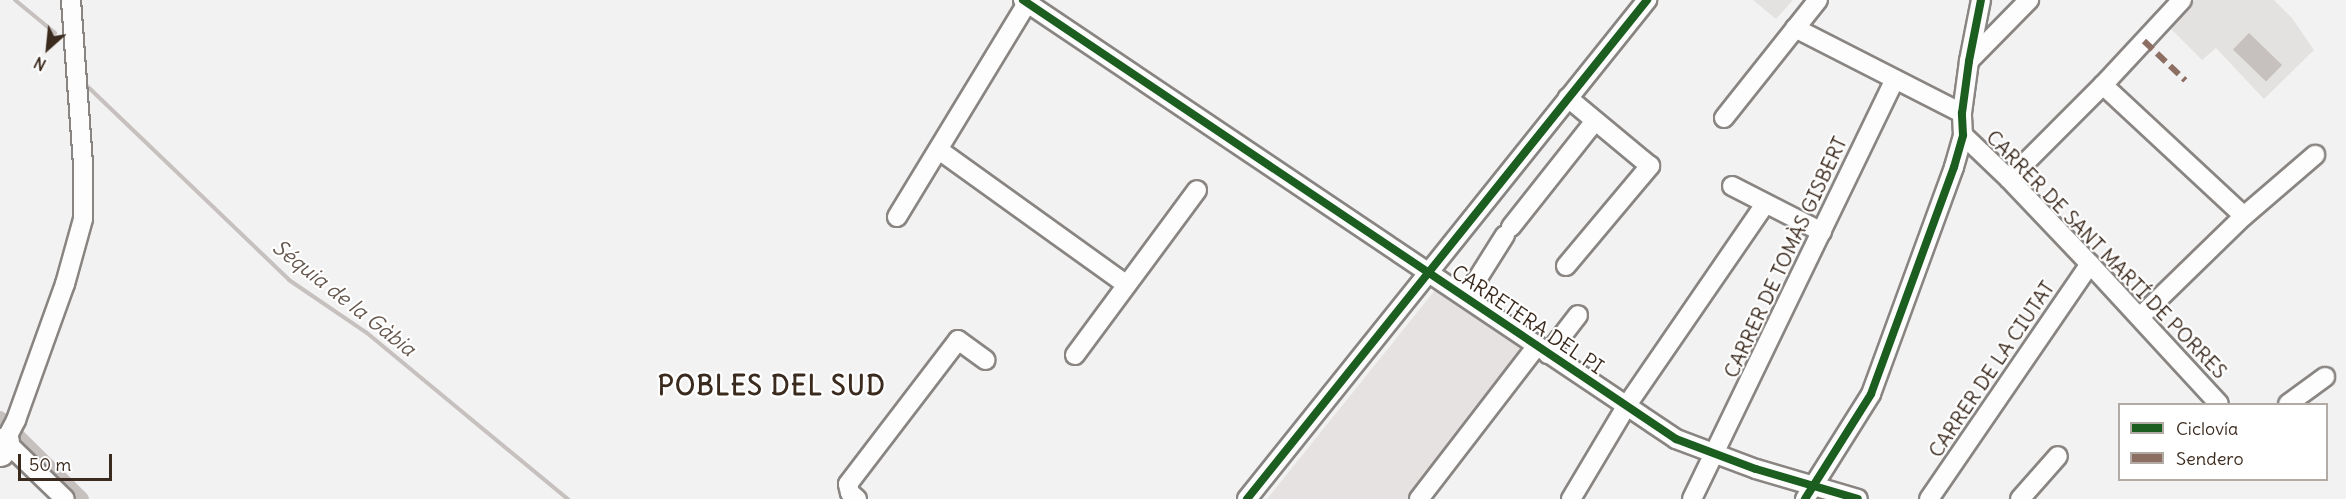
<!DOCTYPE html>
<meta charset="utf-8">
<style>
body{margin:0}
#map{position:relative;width:2346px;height:499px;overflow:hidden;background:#f3f2f2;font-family:Delius,sans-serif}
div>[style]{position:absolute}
.built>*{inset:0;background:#e5e2e1}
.green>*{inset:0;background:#e4e2e0}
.water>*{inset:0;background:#c6c0be;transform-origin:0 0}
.stream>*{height:4px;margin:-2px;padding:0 2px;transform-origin:2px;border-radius:2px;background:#c6c0be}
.canal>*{height:14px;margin:-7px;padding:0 7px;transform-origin:7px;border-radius:7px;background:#c6c0be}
.roads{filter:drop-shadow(2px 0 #898582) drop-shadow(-2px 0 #898582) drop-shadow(0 2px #898582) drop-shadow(0 -2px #898582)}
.minor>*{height:18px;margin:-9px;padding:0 9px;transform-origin:9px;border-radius:9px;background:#fdfdfd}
.highway>*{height:27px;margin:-13.5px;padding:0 13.5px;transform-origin:13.5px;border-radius:13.5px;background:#fdfdfd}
.quiet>*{height:6px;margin-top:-3px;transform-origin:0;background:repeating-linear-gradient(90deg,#8d6e63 0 12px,transparent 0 18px)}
.cycleway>*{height:8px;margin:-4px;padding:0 4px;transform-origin:4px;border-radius:4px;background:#1b5e20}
span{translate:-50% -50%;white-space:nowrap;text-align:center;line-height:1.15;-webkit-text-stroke:4.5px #fff;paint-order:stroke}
.street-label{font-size:20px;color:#3b2a1e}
.water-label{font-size:21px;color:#65574e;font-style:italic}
.district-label{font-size:26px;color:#3b2a1e;font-weight:700;letter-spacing:1.5px}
.legend{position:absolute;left:2118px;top:403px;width:210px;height:78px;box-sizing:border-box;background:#fff;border:2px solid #b1aaa5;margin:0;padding:8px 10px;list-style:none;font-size:18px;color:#3b2a1e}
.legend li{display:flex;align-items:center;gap:12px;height:30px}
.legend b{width:30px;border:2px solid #b1aaa5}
.north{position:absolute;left:18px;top:18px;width:60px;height:60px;-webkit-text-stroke:4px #fff;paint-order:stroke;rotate:207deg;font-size:16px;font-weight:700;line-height:24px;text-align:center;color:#3b2a1e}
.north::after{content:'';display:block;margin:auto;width:21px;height:27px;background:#3b2a1e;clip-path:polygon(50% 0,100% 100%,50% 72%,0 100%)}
.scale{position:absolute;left:18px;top:454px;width:94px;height:27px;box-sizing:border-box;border:3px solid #3b2a1e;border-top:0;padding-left:8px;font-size:18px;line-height:21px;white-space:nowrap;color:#3b2a1e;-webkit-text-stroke:4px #fff;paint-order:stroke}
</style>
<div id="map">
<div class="built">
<div style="clip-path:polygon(1436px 289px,1527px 350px,1409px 499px,1267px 499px)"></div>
</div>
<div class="green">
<div style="clip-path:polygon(1753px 0,1793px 0,1776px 19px)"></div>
<div style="clip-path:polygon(2195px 0,2274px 0,2292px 18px,2314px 50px,2264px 99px,2216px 48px,2202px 60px,2169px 27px)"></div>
</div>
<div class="water">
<div style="left:2249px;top:33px;width:46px;height:23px;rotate:44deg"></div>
</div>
<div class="stream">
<div style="left:15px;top:0;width:52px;rotate:39.5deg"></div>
<div style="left:86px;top:85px;width:281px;rotate:43.8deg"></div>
<div style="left:289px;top:280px;width:94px;rotate:34.2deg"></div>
<div style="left:367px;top:333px;width:261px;rotate:39.6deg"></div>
</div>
<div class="canal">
<div style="left:0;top:418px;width:115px;rotate:44.6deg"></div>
</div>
<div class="roads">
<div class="minor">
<div style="left:1023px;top:0;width:787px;rotate:33.91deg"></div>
<div style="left:1676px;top:439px;width:85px;rotate:20.6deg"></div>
<div style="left:1756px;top:469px;width:106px;rotate:16.4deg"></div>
<div style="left:1795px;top:28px;width:187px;rotate:27deg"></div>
<div style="left:1969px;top:61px;width:86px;rotate:-45.5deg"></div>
<div style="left:2103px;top:85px;width:192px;rotate:42.9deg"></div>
<div style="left:1724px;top:118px;width:151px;rotate:-51.5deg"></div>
<div style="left:1963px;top:135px;width:64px;rotate:43.7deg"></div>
<div style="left:2009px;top:179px;width:117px;rotate:46.4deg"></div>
<div style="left:2090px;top:264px;width:190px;rotate:47.3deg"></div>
<div style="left:939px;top:150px;width:231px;rotate:35.7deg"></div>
<div style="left:2009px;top:179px;width:133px;rotate:-45deg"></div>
<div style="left:2103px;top:85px;width:116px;rotate:-47.1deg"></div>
<div style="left:1732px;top:186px;width:101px;rotate:27.1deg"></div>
<div style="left:897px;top:217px;width:250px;rotate:-58.7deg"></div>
<div style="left:1511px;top:227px;width:135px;rotate:-51.6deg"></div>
<div style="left:1566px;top:266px;width:131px;rotate:-50deg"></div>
<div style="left:1650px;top:166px;width:107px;rotate:-140.3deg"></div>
<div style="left:1466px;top:297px;width:73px;rotate:-57.8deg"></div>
<div style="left:2140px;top:317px;width:145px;rotate:-44.2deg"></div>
<div style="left:2244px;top:216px;width:94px;rotate:-40.7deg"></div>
<div style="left:1548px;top:354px;width:49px;rotate:-52.4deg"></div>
<div style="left:1075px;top:355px;width:205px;rotate:-53.5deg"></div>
<div style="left:2288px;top:404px;width:46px;rotate:-36.1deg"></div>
<div style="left:5px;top:441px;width:24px;rotate:-62deg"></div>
<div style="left:16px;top:420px;width:145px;rotate:-70.2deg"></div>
<div style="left:65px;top:284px;width:67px;rotate:-74.5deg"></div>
<div style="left:83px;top:219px;width:55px;rotate:-90deg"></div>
<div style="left:83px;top:164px;width:164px;rotate:-94.2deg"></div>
<div style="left:5px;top:441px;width:83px;rotate:44deg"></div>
<div style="left:857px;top:499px;width:9px;rotate:-139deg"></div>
<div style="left:850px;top:493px;width:9px;rotate:-103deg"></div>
<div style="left:848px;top:484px;width:181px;rotate:-52.6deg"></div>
<div style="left:958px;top:340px;width:34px;rotate:36deg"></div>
<div style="left:1247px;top:499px;width:640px;rotate:-51.28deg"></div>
<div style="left:1419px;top:499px;width:193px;rotate:-52.4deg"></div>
<div style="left:1571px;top:499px;width:109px;rotate:-59.2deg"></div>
<div style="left:1627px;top:405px;width:244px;rotate:-55.5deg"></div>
<div style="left:1692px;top:499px;width:466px;rotate:-64.2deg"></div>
<div style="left:1805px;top:499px;width:124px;rotate:-57.8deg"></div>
<div style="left:1871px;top:394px;width:242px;rotate:-69.9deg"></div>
<div style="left:1954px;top:167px;width:33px;rotate:-74deg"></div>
<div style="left:1963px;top:135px;width:22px;rotate:-93deg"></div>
<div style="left:1962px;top:113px;width:52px;rotate:-82.3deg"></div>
<div style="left:1969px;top:61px;width:62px;rotate:-78.9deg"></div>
<div style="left:1929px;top:499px;width:285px;rotate:-55.6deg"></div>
<div style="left:2020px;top:499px;width:57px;rotate:-48.5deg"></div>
</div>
<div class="highway">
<div style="left:0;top:452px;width:12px;rotate:-66deg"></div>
</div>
</div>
<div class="quiet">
<div style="left:2144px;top:41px;width:57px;rotate:43.6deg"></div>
</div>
<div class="cycleway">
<div style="left:1023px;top:0;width:787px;rotate:33.91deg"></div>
<div style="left:1676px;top:439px;width:85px;rotate:20.6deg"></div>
<div style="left:1756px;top:469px;width:106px;rotate:16.4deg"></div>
<div style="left:1247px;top:499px;width:640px;rotate:-51.28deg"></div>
<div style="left:1805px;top:499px;width:124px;rotate:-57.8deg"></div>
<div style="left:1871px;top:394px;width:242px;rotate:-69.9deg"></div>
<div style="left:1954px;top:167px;width:33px;rotate:-74deg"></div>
<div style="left:1963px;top:135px;width:22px;rotate:-93deg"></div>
<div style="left:1962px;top:113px;width:52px;rotate:-82.3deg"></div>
<div style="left:1969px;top:61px;width:62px;rotate:-78.9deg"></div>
</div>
<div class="street-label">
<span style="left:2107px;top:254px;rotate:46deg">CARRER DE SANT MARTÍ DE PORRES</span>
<span style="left:1785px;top:257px;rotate:-65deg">CARRER DE TOMÀS GISBERT</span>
<span style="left:1528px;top:319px;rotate:34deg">CARRETERA DEL PI</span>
<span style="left:1991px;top:369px;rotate:-56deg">CARRER DE LA CIUTAT</span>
</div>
<div class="water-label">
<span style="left:344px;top:298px;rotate:38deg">Séquia de la Gàbia</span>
</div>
<div class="district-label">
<span style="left:772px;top:386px">POBLES DEL SUD</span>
</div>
<ul class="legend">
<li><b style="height:8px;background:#1b5e20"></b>Ciclovía</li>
<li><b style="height:8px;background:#8d6e63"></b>Sendero</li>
</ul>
<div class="north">N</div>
<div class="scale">50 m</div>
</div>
